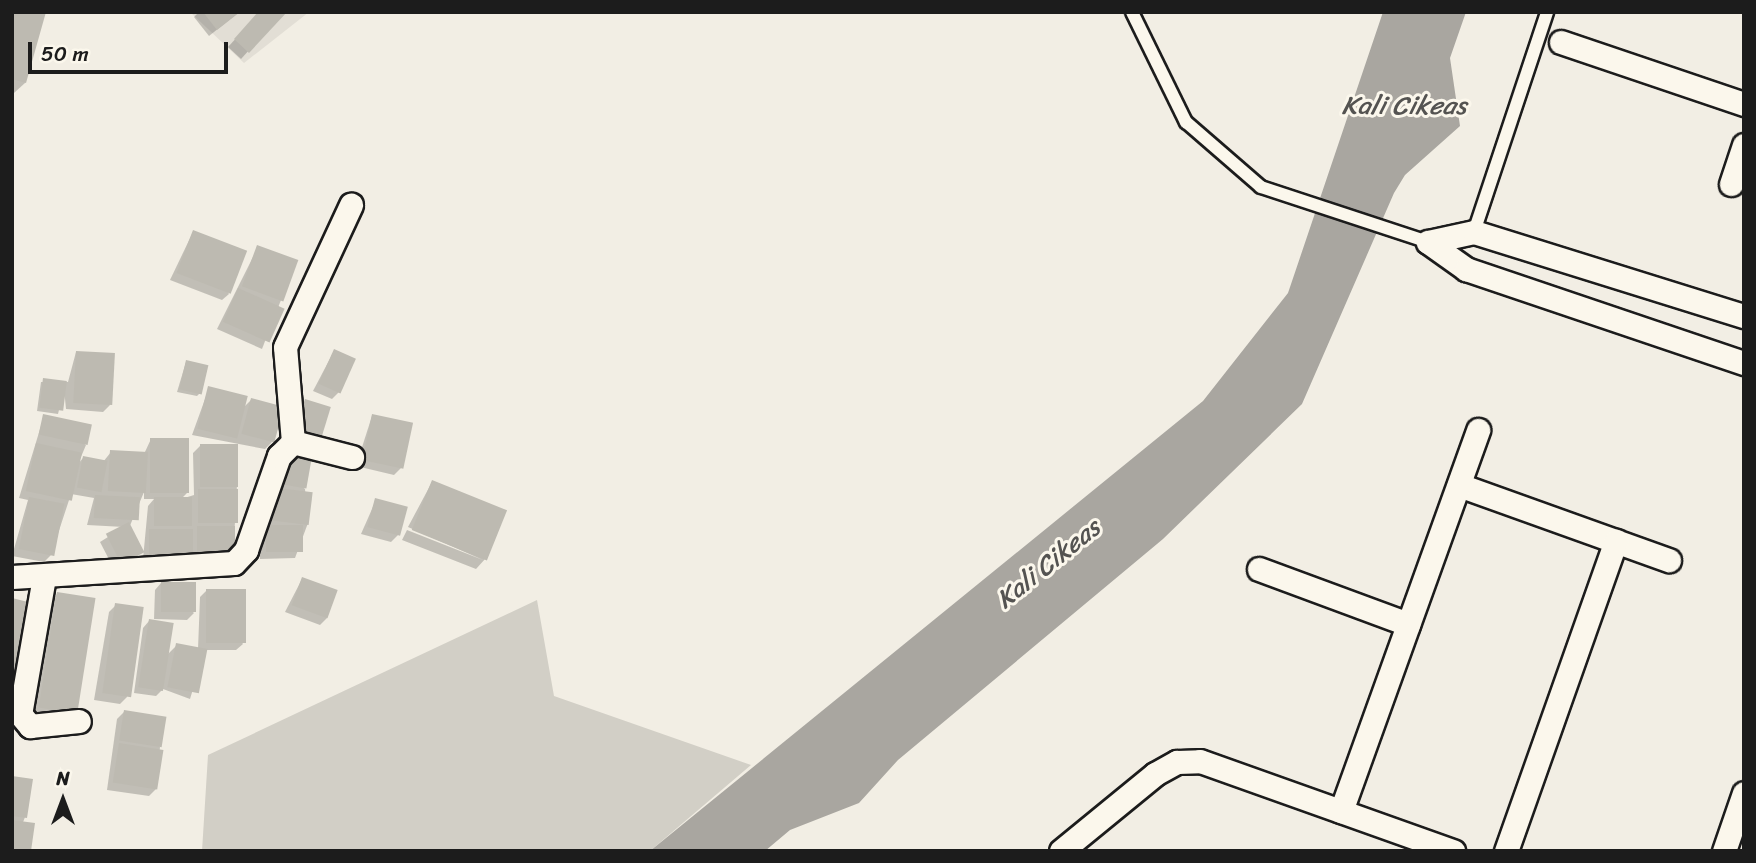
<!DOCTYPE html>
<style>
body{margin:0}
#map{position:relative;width:1756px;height:863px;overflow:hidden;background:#f2eee4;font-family:Sriracha,sans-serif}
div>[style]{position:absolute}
.built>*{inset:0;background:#e2ded5}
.green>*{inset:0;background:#d2cfc6}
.water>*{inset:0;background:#a9a6a0}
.shadow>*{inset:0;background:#0003}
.building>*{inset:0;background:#bdbab1;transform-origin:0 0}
.roads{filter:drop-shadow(2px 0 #1c1c1c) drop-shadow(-2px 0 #1c1c1c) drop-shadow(0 2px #1c1c1c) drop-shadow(0 -2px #1c1c1c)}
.lane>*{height:12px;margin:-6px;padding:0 6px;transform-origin:6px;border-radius:6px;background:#fbf7ec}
.street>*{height:23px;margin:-11.5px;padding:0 11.5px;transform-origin:11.5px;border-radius:11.5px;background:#fbf7ec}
span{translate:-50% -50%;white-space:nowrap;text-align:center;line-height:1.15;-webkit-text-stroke:6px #fbf7ec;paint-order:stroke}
.water-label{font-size:26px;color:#545351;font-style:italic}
.frame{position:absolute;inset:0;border:14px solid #1c1c1c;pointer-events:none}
.north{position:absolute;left:28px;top:765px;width:70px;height:70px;-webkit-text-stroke:5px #fbf7ec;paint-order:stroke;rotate:0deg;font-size:19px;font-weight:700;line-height:28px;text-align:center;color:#1c1c1c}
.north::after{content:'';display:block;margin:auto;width:24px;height:32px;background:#1c1c1c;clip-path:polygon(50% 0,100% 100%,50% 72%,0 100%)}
.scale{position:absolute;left:28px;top:42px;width:200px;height:32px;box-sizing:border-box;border:4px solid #1c1c1c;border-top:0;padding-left:9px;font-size:21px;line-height:24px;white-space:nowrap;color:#1c1c1c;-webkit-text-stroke:5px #fbf7ec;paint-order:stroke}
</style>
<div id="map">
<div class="built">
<div style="clip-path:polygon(190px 12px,309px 12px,244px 63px)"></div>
</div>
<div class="green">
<div style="clip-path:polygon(537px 600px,554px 696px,751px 765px,650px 851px,202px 851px,208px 755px)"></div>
</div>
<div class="water">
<div style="clip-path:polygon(1383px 12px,1466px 12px,1450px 58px,1460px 126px,1405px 175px,1394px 193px,1302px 404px,1163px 539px,898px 760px,859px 803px,790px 830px,765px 851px,650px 851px,1203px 401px,1288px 293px)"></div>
</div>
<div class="shadow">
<div style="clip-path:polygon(12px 12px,25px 83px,14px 93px,12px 92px)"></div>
<div style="clip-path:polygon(199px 12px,239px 12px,209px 36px,194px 17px)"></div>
<div style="clip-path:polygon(260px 12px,284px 12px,241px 59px,228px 47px)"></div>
<div style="clip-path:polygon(193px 232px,229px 294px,222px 300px,170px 280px)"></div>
<div style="clip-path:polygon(258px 247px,281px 300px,262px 349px,217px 329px)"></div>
<div style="clip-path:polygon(334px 351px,339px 392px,332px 399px,313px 391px)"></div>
<div style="clip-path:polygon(76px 352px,110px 405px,103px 412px,66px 409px,64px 389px,58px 414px,37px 411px,41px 382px,68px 382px)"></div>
<div style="clip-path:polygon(186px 362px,200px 393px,197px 396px,177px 392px)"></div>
<div style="clip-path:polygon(209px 388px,243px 408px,251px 400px,272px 442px,265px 449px,192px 435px)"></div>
<div style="clip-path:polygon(44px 416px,86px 445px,78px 464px,83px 458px,103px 462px,111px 452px,144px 454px,151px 439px,187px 493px,181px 499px,194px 495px,193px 453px,200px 446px,237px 485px,233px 558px,143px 559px,148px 506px,154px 499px,144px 499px,144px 492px,129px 528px,142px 551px,114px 569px,100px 542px,124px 527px,87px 525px,94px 498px,71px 494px,51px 555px,44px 562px,12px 556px,28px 500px,19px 498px)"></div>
<div style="clip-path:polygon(372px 416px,401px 468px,394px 475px,356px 466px)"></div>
<div style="clip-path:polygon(277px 463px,305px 489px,308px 523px,295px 558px,260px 559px,260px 534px,267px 527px,260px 526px)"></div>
<div style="clip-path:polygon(432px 482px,505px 511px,486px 558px,476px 569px,402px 540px,407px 530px,483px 560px,408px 527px)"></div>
<div style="clip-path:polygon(376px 500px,398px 535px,391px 542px,361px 534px)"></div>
<div style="clip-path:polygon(302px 579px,327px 618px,320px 625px,285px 612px)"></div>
<div style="clip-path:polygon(161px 583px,194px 613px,187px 620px,154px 619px,155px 590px)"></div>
<div style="clip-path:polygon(207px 590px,243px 644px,236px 650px,205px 650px,190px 699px,163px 689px,156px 696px,134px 693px,143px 628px,149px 621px,168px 654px,177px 645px,198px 649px,200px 597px)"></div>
<div style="clip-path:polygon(57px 594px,66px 722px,29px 717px,47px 604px)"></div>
<div style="clip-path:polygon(116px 605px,127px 697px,120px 704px,94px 700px,109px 612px)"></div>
<div style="clip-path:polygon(124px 712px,160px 747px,156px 789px,149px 796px,107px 790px,117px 719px)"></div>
<div style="clip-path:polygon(12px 778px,25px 817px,12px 851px)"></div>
</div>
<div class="building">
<div style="clip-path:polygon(12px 12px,46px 12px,26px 83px,12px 79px)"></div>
<div style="clip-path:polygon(203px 12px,240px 12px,217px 30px)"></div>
<div style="clip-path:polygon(258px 12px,287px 12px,249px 53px,234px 39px)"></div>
<div style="left:193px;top:230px;width:58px;height:46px;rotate:21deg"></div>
<div style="left:257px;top:245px;width:44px;height:44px;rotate:20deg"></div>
<div style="left:238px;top:288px;width:51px;height:37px;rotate:24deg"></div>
<div style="left:334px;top:349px;width:24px;height:38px;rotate:24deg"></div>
<div style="left:76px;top:351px;width:39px;height:52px;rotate:3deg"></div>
<div style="left:186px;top:360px;width:23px;height:30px;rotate:13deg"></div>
<div style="left:43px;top:378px;width:24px;height:30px;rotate:7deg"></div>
<div style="left:208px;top:386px;width:41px;height:44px;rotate:14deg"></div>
<div style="left:251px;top:398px;width:34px;height:37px;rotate:15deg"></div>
<div style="left:305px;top:399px;width:27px;height:38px;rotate:17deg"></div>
<div style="left:43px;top:414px;width:50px;height:21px;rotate:12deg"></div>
<div style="left:372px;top:414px;width:42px;height:47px;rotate:12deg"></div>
<div style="left:150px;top:438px;width:39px;height:55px"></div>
<div style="left:36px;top:443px;width:47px;height:49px;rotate:12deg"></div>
<div style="left:200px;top:444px;width:38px;height:43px"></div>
<div style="left:110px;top:450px;width:38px;height:41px;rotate:3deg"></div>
<div style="left:283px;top:454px;width:29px;height:30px;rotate:10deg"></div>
<div style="left:83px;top:456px;width:25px;height:32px;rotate:11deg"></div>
<div style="left:432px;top:480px;width:81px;height:54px;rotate:22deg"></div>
<div style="left:270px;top:487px;width:43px;height:33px;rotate:7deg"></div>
<div style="left:198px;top:489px;width:40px;height:34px"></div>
<div style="left:95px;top:495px;width:45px;height:23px;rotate:3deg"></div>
<div style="left:29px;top:497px;width:36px;height:53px;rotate:11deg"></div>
<div style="left:154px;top:497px;width:38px;height:29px"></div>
<div style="left:375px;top:498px;width:34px;height:30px;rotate:15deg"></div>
<div style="left:129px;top:522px;width:34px;height:26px;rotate:63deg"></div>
<div style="left:266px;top:525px;width:37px;height:27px"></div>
<div style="left:197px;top:526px;width:38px;height:33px"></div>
<div style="left:149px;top:529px;width:44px;height:32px"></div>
<div style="left:302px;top:577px;width:38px;height:30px;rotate:20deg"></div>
<div style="left:161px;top:582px;width:35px;height:30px"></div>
<div style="left:206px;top:589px;width:40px;height:54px"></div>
<div style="left:57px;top:592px;width:39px;height:117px;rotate:9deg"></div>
<div style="clip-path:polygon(12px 598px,32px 603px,13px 686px,12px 685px)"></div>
<div style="left:115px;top:603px;width:29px;height:91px;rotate:8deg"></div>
<div style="left:149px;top:619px;width:25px;height:69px;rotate:9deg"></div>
<div style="left:176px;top:643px;width:32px;height:45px;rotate:11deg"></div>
<div style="left:124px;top:710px;width:43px;height:31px;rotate:9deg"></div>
<div style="left:119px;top:743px;width:45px;height:40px;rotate:9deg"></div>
<div style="clip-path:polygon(12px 776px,33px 779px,27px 818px,12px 816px)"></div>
<div style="clip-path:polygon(12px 820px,35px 823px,31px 851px,12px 851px)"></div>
</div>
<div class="roads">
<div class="lane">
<div style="left:1132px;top:12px;width:123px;rotate:63.9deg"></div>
<div style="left:1186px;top:122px;width:99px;rotate:40.9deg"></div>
<div style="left:1261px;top:187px;width:176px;rotate:18.2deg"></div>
<div style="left:1474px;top:232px;width:232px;rotate:-71.6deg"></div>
</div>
<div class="street">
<div style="left:1561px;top:42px;width:193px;rotate:18.7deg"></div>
<div style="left:1731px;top:184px;width:41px;rotate:-71.6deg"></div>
<div style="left:1428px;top:242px;width:47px;rotate:35.4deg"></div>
<div style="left:1466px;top:269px;width:293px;rotate:18.7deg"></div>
<div style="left:1428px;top:242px;width:47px;rotate:-12.3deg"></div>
<div style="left:1474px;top:232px;width:283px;rotate:17.3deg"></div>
<div style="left:293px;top:442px;width:95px;rotate:-94.8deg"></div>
<div style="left:285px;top:347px;width:157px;rotate:-65.1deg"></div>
<div style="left:1459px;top:485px;width:223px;rotate:19.7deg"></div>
<div style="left:1259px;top:569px;width:159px;rotate:20.3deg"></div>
<div style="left:12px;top:577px;width:222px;rotate:-3.6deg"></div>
<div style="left:234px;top:563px;width:18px;rotate:-47deg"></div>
<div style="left:246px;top:550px;width:100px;rotate:-70.7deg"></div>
<div style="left:279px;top:456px;width:20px;rotate:-45deg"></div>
<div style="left:293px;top:442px;width:61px;rotate:14.3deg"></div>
<div style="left:44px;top:577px;width:139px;rotate:99.9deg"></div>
<div style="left:20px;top:714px;width:16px;rotate:50deg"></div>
<div style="left:30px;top:726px;width:49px;rotate:-5.8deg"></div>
<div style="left:1341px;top:811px;width:405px;rotate:-70.2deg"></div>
<div style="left:1061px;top:851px;width:122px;rotate:-39.3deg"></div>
<div style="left:1155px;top:774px;width:25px;rotate:-29deg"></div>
<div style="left:1177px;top:762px;width:23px;rotate:-2deg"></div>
<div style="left:1200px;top:761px;width:269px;rotate:19.6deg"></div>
<div style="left:1506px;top:851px;width:329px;rotate:-70.5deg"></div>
<div style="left:1724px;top:851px;width:61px;rotate:-71deg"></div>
</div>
</div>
<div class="water-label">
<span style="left:1404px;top:106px">Kali Cikeas</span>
<span style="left:1048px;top:564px;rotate:-39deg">Kali Cikeas</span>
</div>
<div class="frame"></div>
<div class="north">N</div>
<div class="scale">50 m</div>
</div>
